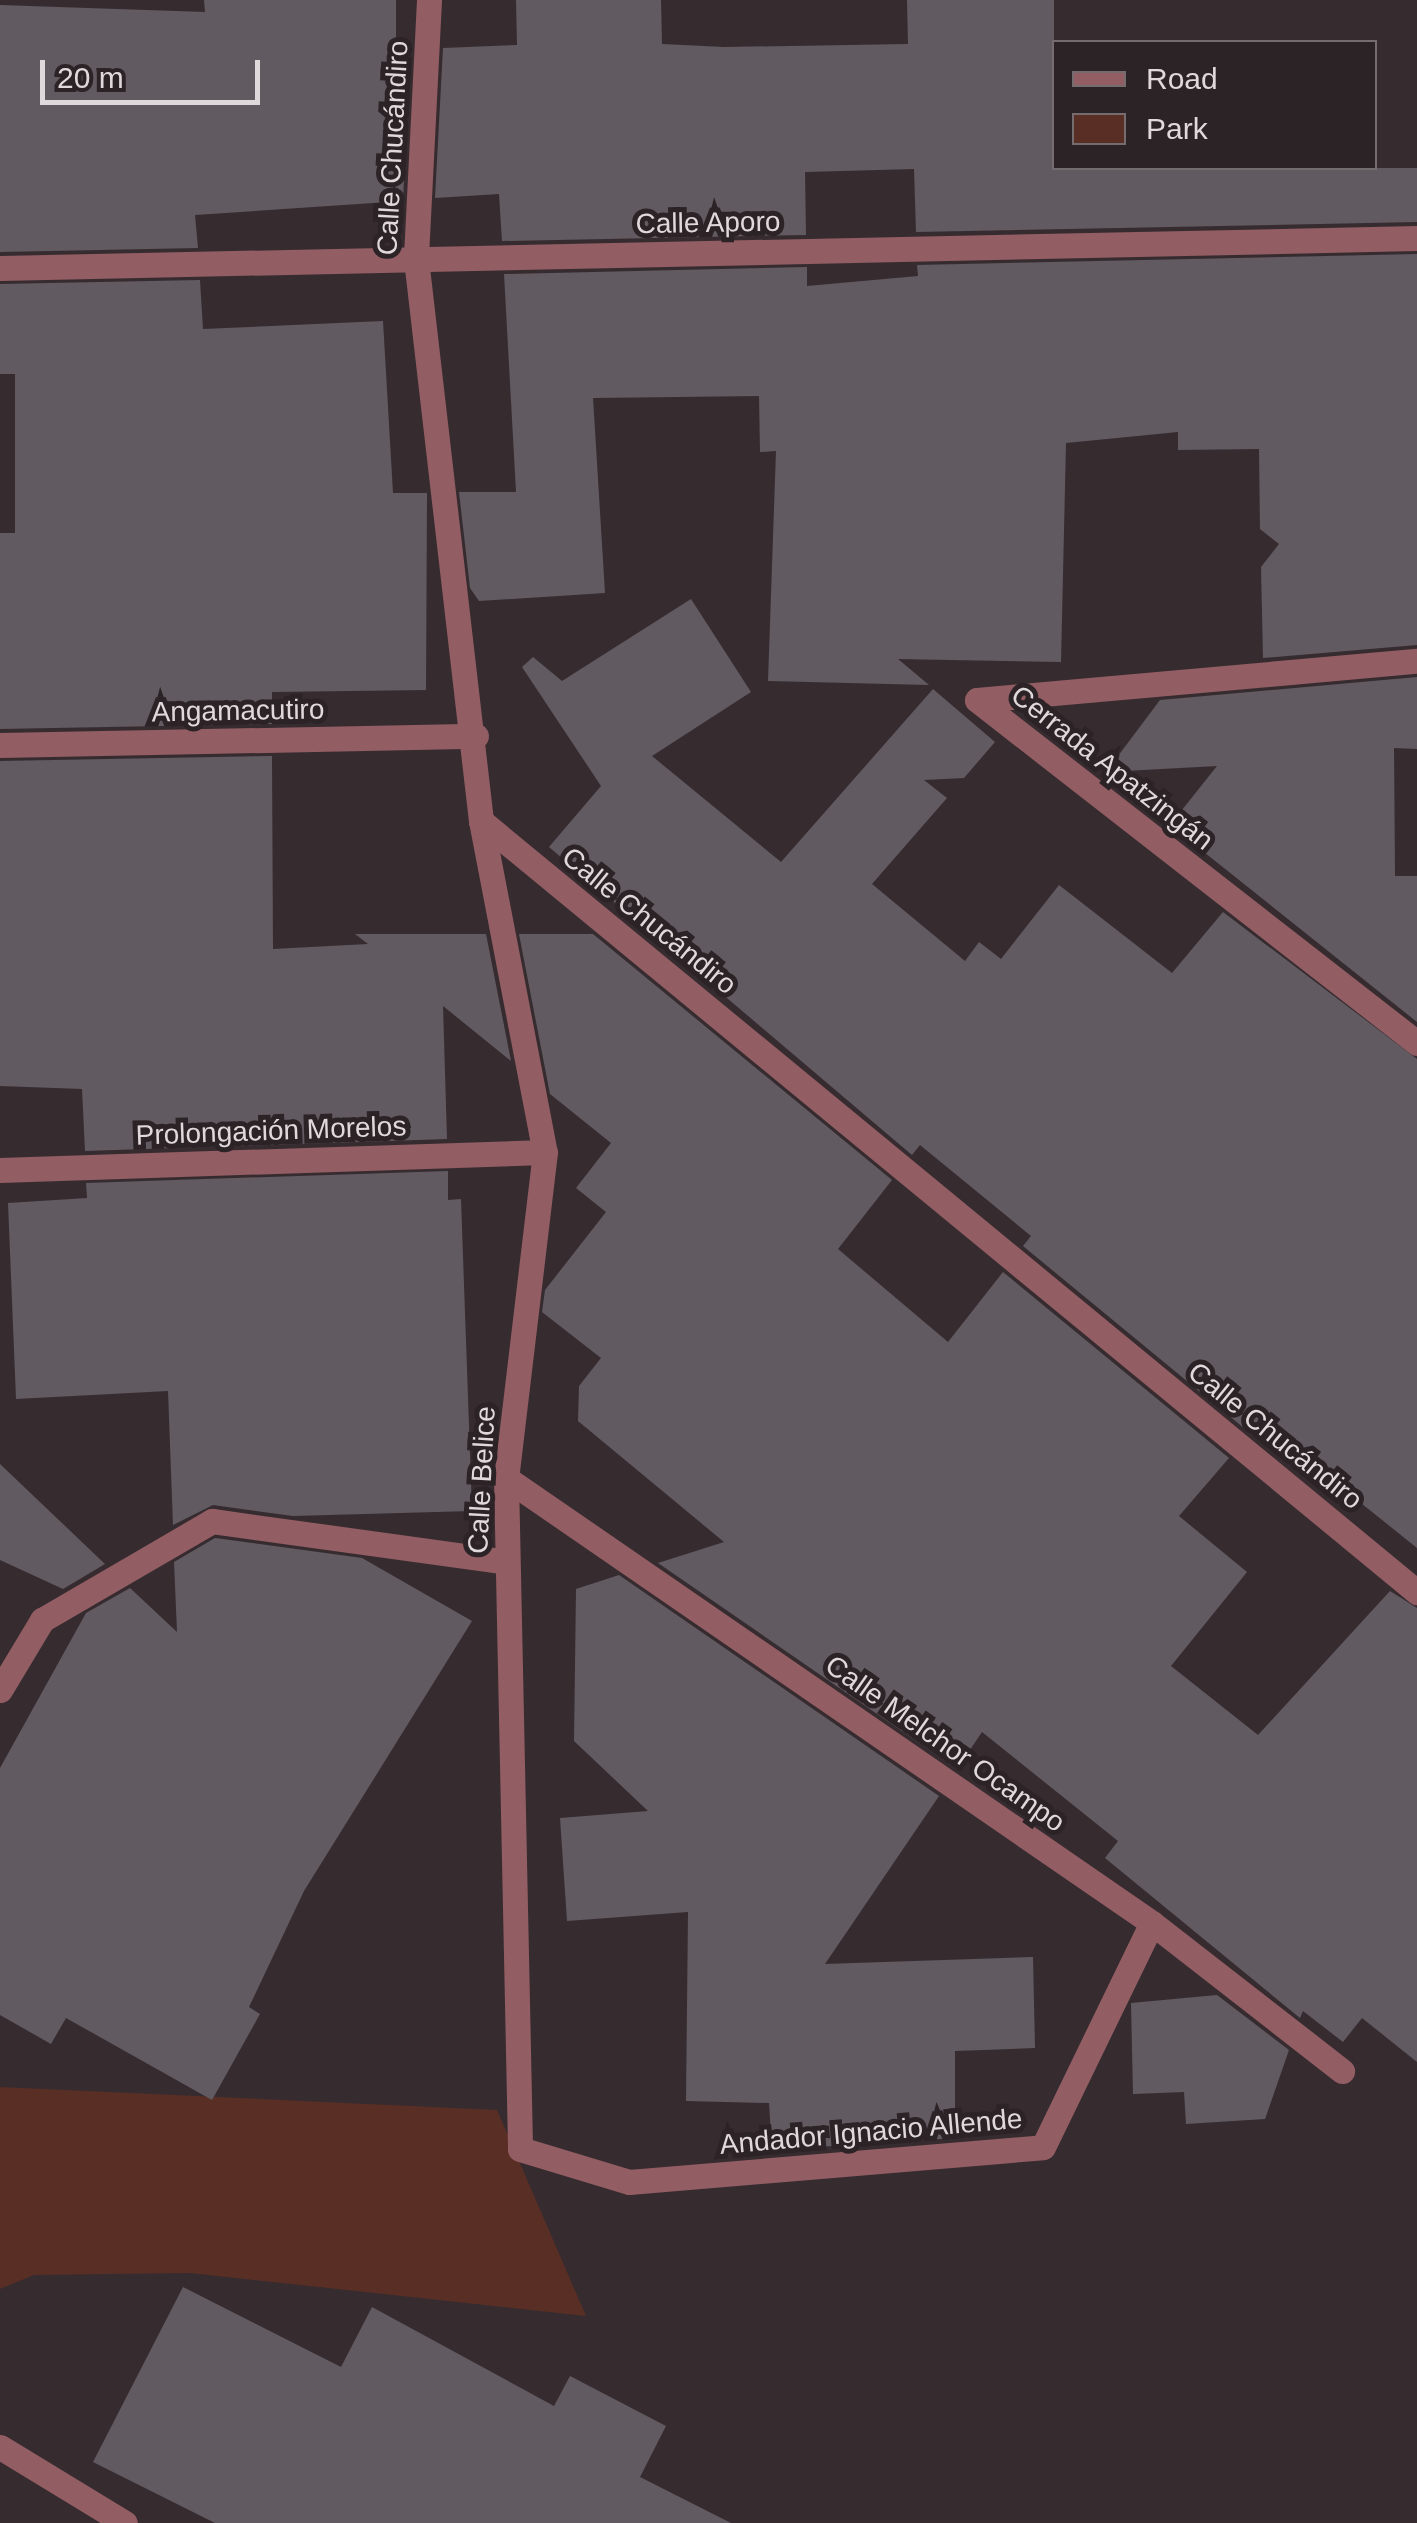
<!DOCTYPE html>
<meta charset="utf-8">
<style>
body{margin:0}
#map{position:relative;width:1417px;height:2523px;overflow:hidden;background:#362c30;font-family:Helvetica,sans-serif}
div>[style]{position:absolute}
.green>*{inset:0;background:#592e25}
.building>*{inset:0;background:#625a61}
.minor>*{height:25px;margin:-12.5px;padding:0 12.5px;transform-origin:12.5px;border-radius:12.5px;background:#935d64}
span{translate:-50% -50%;white-space:nowrap;text-align:center;line-height:1.15;-webkit-text-stroke:10px #2c2327;paint-order:stroke}
.street-label{font-size:28px;color:#dfd9db}
.legend{position:absolute;left:1052px;top:40px;width:325px;height:130px;box-sizing:border-box;background:#2c2327;border:2px solid #746c6f;margin:0;padding:12px 18px;list-style:none;font-size:30px;color:#dfd9db}
.legend li{display:flex;align-items:center;gap:20px;height:50px}
.legend b{width:50px;border:2px solid #746c6f}
.scale{position:absolute;left:40px;top:60px;width:220px;height:45px;box-sizing:border-box;border:5px solid #dfd9db;border-top:0;padding-left:12px;font-size:30px;line-height:35px;white-space:nowrap;color:#dfd9db;-webkit-text-stroke:8px #2c2327;paint-order:stroke}
</style>
<div id="map">
<div class="green">
<div style="clip-path:polygon(0 2087px,497px 2110px,586px 2316px,190px 2273px,34px 2275px,0 2289px)"></div>
</div>
<div class="building">
<div style="clip-path:polygon(204px 0,396px 0,396px 50px,410px 49px,403px 201px,195px 215px,198px 248px,0 252px,0 5px,205px 12px)"></div>
<div style="clip-path:polygon(516px 0,661px 0,662px 44px,724px 47px,908px 44px,907px 0,1054px 0,1054px 168px,1417px 168px,1417px 222px,916px 232px,914px 169px,805px 172px,806px 235px,502px 241px,499px 194px,435px 198px,443px 48px,517px 45px)"></div>
<div style="clip-path:polygon(1417px 254px,1417px 645px,1263px 658px,1261px 567px,1279px 544px,1260px 529px,1259px 449px,1178px 450px,1178px 432px,1066px 443px,1061px 662px,898px 659px,929px 685px,768px 681px,776px 451px,760px 452px,759px 396px,593px 398px,605px 593px,479px 601px,470px 588px,459px 492px,516px 492px,504px 274px,807px 267px,807px 286px,918px 276px,917px 265px)"></div>
<div style="clip-path:polygon(200px 280px,203px 329px,383px 321px,393px 493px,427px 493px,426px 690px,272px 692px,272px 724px,0 729px,0 533px,15px 533px,15px 374px,0 374px,0 284px)"></div>
<div style="clip-path:polygon(691px 599px,751px 692px,652px 756px,781px 862px,933px 689px,995px 742px,964px 778px,924px 780px,947px 798px,872px 884px,965px 961px,979px 942px,1001px 959px,1059px 885px,1172px 973px,1223px 912px,1417px 1059px,1417px 1548px,1316px 1467px,1311px 1473px,1250px 1433px,1023px 1246px,1031px 1236px,920px 1145px,912px 1155px,549px 847px,601px 786px,522px 667px,533px 657px,562px 681px)"></div>
<div style="clip-path:polygon(1417px 677px,1417px 749px,1394px 748px,1395px 876px,1417px 876px,1417px 1022px,1170px 825px,1217px 766px,1106px 772px,1160px 700px)"></div>
<div style="clip-path:polygon(272px 756px,273px 949px,368px 944px,355px 934px,486px 934px,511px 1061px,443px 1006px,447px 1139px,85px 1151px,82px 1089px,0 1086px,0 761px)"></div>
<div style="clip-path:polygon(519px 934px,593px 934px,892px 1180px,838px 1249px,948px 1342px,1003px 1272px,1229px 1458px,1179px 1516px,1247px 1572px,1171px 1666px,1258px 1735px,1390px 1591px,1417px 1608px,1417px 2062px,1362px 2018px,1343px 2042px,1303px 2011px,1300px 2018px,1105px 1858px,1118px 1841px,982px 1732px,957px 1769px,658px 1563px,724px 1542px,578px 1421px,579px 1386px,601px 1358px,542px 1312px,545px 1290px,606px 1212px,576px 1188px,611px 1143px,550px 1094px)"></div>
<div style="clip-path:polygon(448px 1171px,448px 1200px,461px 1199px,472px 1511px,293px 1516px,213px 1505px,173px 1525px,168px 1391px,16px 1399px,8px 1203px,87px 1198px,86px 1183px)"></div>
<div style="clip-path:polygon(0 1464px,105px 1564px,63px 1589px,0 1560px)"></div>
<div style="clip-path:polygon(215px 1538px,362px 1558px,472px 1621px,304px 1891px,249px 2007px,260px 2014px,212px 2100px,66px 2018px,51px 2044px,0 2015px,0 1768px,86px 1613px,130px 1588px,177px 1632px,174px 1562px)"></div>
<div style="clip-path:polygon(619px 1575px,939px 1796px,825px 1964px,1033px 1957px,1035px 2048px,955px 2051px,955px 2138px,772px 2150px,769px 2103px,686px 2101px,688px 1912px,567px 1921px,560px 1818px,648px 1811px,574px 1741px,576px 1589px)"></div>
<div style="clip-path:polygon(1217px 1995px,1289px 2050px,1265px 2119px,1186px 2124px,1184px 2092px,1133px 2094px,1131px 2003px)"></div>
<div style="clip-path:polygon(183px 2287px,341px 2367px,372px 2307px,554px 2406px,570px 2376px,666px 2426px,640px 2477px,731px 2523px,215px 2523px,93px 2462px)"></div>
</div>
<div class="minor">
<div style="left:429px;top:0;width:259px;rotate:92.9deg"></div>
<div style="left:416px;top:259px;width:566px;rotate:83.4deg"></div>
<div style="left:481px;top:821px;width:337px;rotate:79.1deg"></div>
<div style="left:545px;top:1152px;width:328px;rotate:96.8deg"></div>
<div style="left:506px;top:1478px;width:671px;rotate:88.8deg"></div>
<div style="left:520px;top:2149px;width:114px;rotate:16.8deg"></div>
<div style="left:629px;top:2182px;width:415px;rotate:-4.8deg"></div>
<div style="left:1043px;top:2147px;width:249px;rotate:-64.1deg"></div>
<div style="left:0;top:268px;width:1417px;rotate:-1.21deg"></div>
<div style="left:977px;top:700px;width:558px;rotate:37.94deg"></div>
<div style="left:977px;top:700px;width:442px;rotate:-5.1deg"></div>
<div style="left:0;top:745px;width:476px;rotate:-1.1deg"></div>
<div style="left:481px;top:821px;width:1213px;rotate:39.48deg"></div>
<div style="left:0;top:1170px;width:545px;rotate:-1.89deg"></div>
<div style="left:506px;top:1478px;width:784px;rotate:34.56deg"></div>
<div style="left:1152px;top:1923px;width:241px;rotate:37.9deg"></div>
<div style="left:0;top:1690px;width:82px;rotate:-59deg"></div>
<div style="left:42px;top:1620px;width:197px;rotate:-30.2deg"></div>
<div style="left:212px;top:1521px;width:298px;rotate:7.9deg"></div>
<div style="left:0;top:2447px;width:146px;rotate:31.3deg"></div>
</div>
<div class="street-label">
<span style="left:393px;top:148px;rotate:-87deg">Calle Chucándiro</span>
<span style="left:708px;top:223px;rotate:-1deg">Calle Aporo</span>
<span style="left:238px;top:711px;rotate:-1deg">Angamacutiro</span>
<span style="left:1112px;top:768px;rotate:38deg">Cerrada Apatzingán</span>
<span style="left:649px;top:921px;rotate:39deg">Calle Chucándiro</span>
<span style="left:271px;top:1131px;rotate:-2deg">Prolongación Morelos</span>
<span style="left:1275px;top:1436px;rotate:39deg">Calle Chucándiro</span>
<span style="left:482px;top:1480px;rotate:-87deg">Calle Belice</span>
<span style="left:945px;top:1744px;rotate:35deg">Calle Melchor Ocampo</span>
<span style="left:871px;top:2132px;rotate:-5deg">Andador Ignacio Allende</span>
</div>
<ul class="legend">
<li><b style="height:12px;background:#935d64"></b>Road</li>
<li><b style="height:28px;background:#592e25"></b>Park</li>
</ul>
<div class="scale">20 m</div>
</div>
